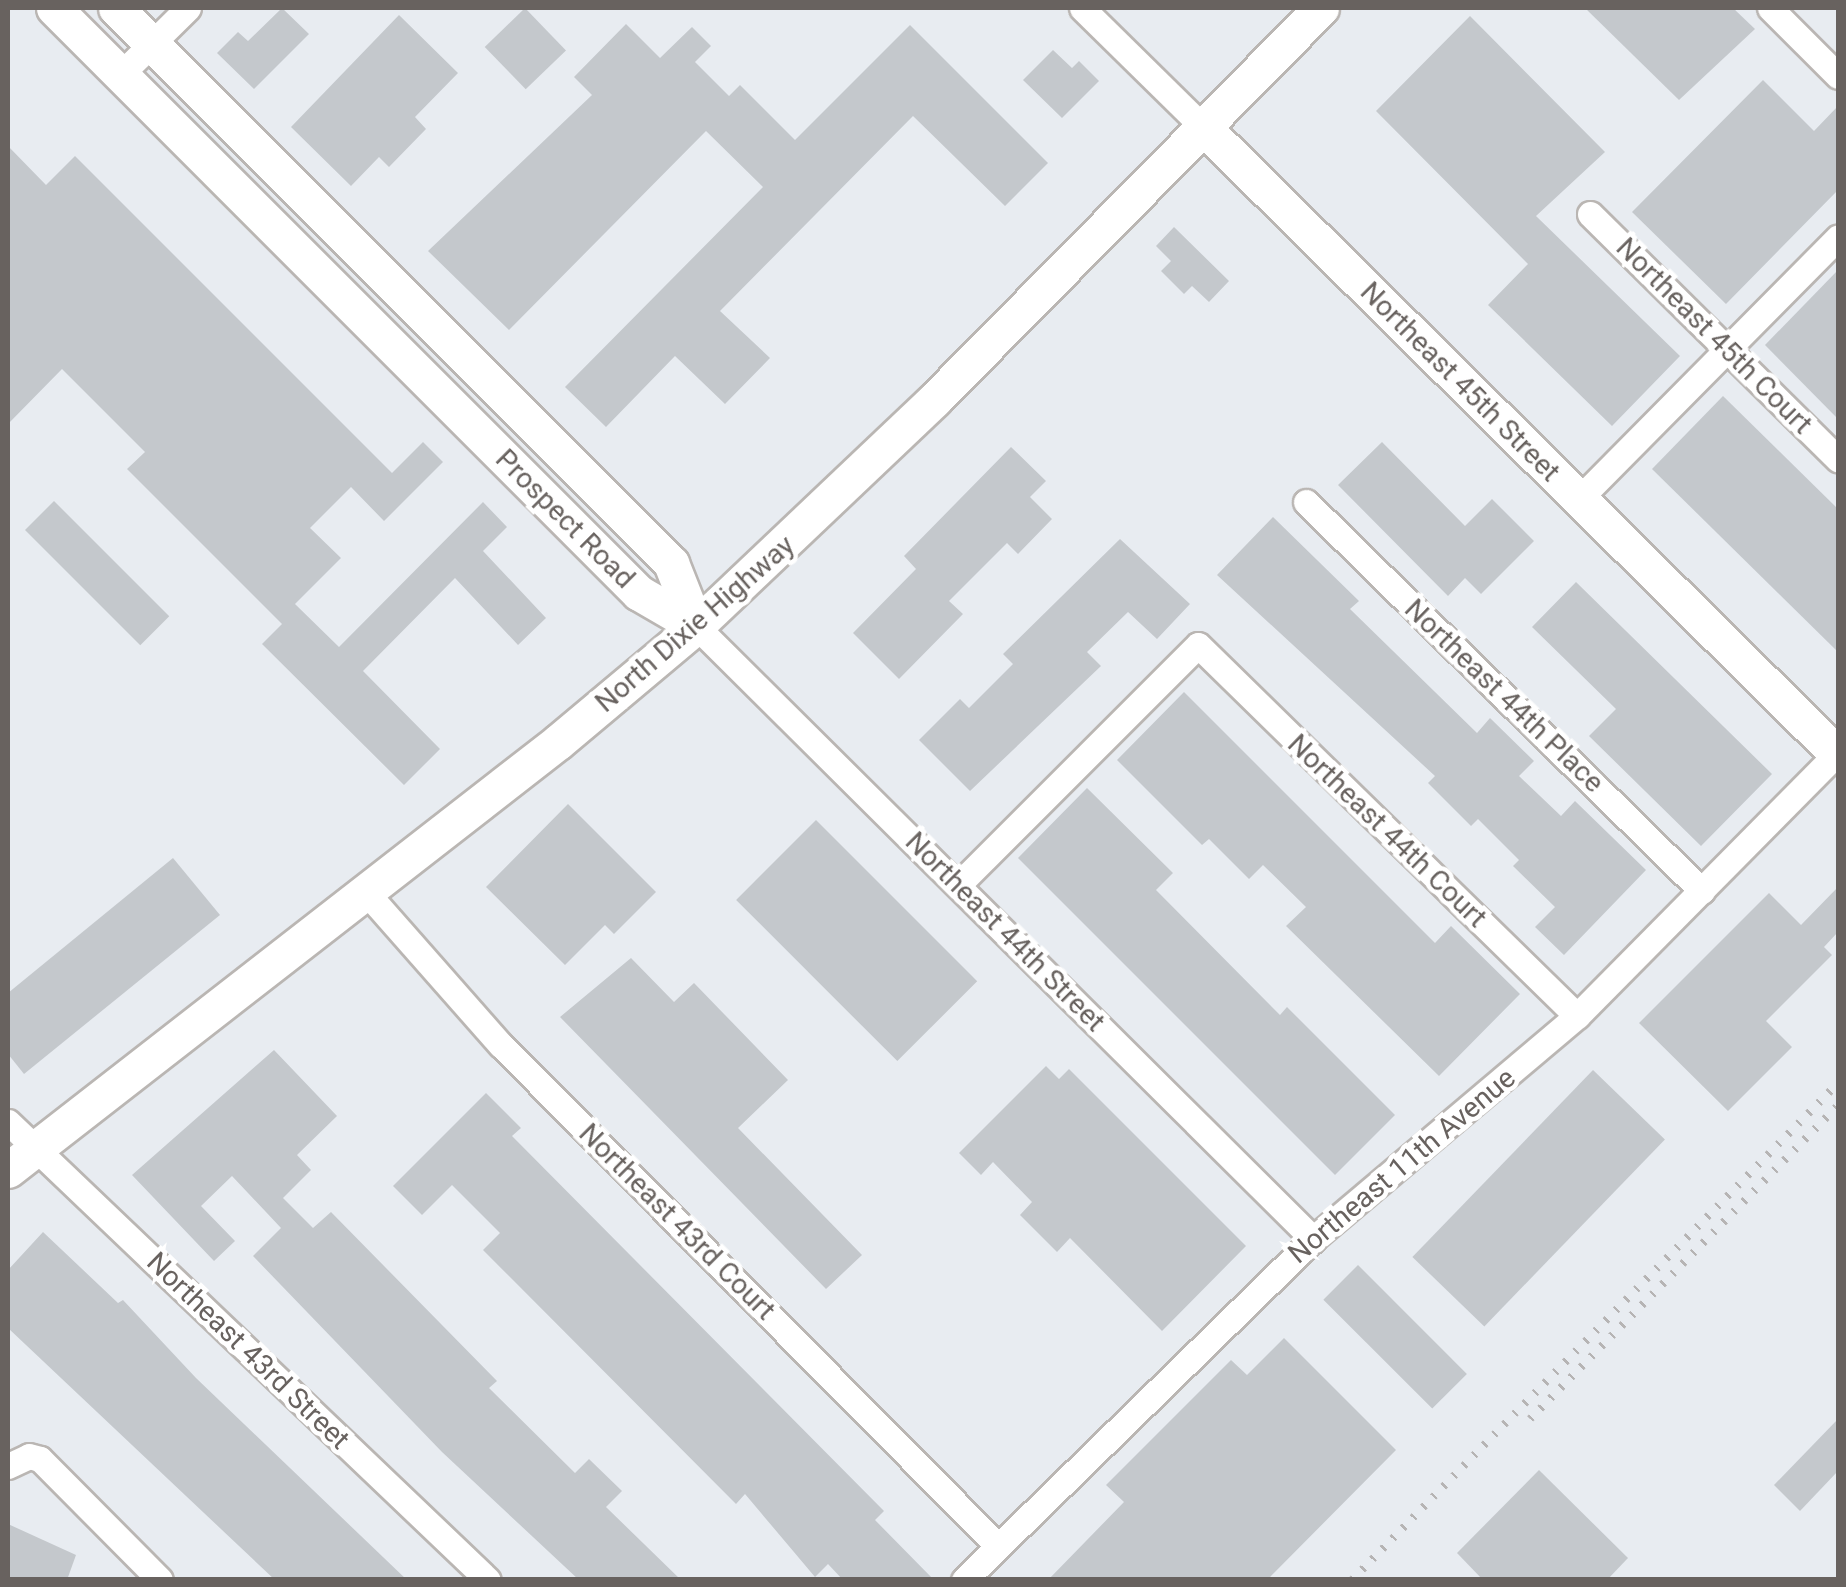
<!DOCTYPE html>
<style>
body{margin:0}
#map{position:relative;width:1846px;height:1587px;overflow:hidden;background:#e8ecf1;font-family:Roboto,sans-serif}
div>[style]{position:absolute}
.building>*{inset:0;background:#c4c8cc;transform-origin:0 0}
.roads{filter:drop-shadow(2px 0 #bab6b3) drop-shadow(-2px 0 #bab6b3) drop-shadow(0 2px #bab6b3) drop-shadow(0 -2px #bab6b3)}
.street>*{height:25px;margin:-12.5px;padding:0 12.5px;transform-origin:12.5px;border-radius:12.5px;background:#fff}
.secondary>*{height:35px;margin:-17.5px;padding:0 17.5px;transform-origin:17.5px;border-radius:17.5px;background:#fff}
.rail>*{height:8px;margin-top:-4px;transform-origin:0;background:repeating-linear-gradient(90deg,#b6b4b4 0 2.5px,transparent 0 14.5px)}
span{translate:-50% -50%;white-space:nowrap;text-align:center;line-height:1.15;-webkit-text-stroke:9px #fff;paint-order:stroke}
.street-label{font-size:28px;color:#68625f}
.frame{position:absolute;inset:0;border:10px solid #68625f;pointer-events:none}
</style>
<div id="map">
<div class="building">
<div style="clip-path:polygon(282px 8px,309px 34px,254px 89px,217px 53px,238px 32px,248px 41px)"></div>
<div style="left:525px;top:8px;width:59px;height:56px;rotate:46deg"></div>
<div style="clip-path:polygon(1585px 8px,1733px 8px,1755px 29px,1679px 100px)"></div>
<div style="clip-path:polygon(399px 15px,458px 73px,415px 117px,426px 129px,389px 167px,379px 157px,351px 186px,291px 127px)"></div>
<div style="clip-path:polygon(1470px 16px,1605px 152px,1536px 216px,1680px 356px,1612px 426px,1488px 305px,1528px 264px,1376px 111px)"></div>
<div style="clip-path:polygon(626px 24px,660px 58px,692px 27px,711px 46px,695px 62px,729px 96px,740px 85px,795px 140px,910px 25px,1048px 163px,1005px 206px,913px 116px,720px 311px,770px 358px,725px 404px,675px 356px,606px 427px,565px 387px,763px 187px,706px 131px,509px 330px,428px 251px,592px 95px,574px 77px)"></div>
<div style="clip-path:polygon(1053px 50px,1072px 68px,1079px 61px,1099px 81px,1062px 118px,1023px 80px)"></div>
<div style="clip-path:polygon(1763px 80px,1814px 131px,1838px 106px,1838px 190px,1726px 304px,1632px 212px)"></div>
<div style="clip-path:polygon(8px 146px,46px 185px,75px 156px,392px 473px,423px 442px,443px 462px,384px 521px,351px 487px,310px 528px,341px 558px,295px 604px,339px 647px,483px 502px,507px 527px,483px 551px,546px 618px,518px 645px,455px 578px,363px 671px,440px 749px,404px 785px,262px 644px,282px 624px,127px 469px,145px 452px,62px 369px,8px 424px)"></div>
<div style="clip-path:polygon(1174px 227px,1229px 281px,1209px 302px,1192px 286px,1184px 294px,1161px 271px,1171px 261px,1156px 246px)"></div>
<div style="clip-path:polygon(1838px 270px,1838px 419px,1765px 345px)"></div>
<div style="clip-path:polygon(1723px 396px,1838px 509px,1838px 652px,1652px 469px)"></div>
<div style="clip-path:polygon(1382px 442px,1465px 526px,1492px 499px,1534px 541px,1481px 594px,1465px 578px,1448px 596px,1338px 485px)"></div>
<div style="clip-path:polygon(1011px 447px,1046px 481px,1030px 497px,1052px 519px,1018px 554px,1007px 543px,949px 601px,963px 614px,899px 679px,853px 633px,916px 569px,904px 556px)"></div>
<div style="left:54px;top:501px;width:163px;height:41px;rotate:45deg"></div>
<div style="clip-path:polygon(1273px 517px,1359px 601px,1350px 609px,1477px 733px,1490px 718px,1534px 761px,1519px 776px,1561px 816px,1575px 801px,1646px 870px,1564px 955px,1535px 927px,1555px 907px,1513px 866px,1519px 860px,1478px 819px,1471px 826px,1428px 783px,1435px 776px,1217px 575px)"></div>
<div style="clip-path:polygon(1120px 539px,1190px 604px,1157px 639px,1128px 612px,1087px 652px,1101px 666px,970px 791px,919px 740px,960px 699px,969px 708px,1013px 664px,1003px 654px)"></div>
<div style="clip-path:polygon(1576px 582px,1772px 774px,1701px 846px,1589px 736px,1616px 709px,1532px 627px)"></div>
<div style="clip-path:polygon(1184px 692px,1435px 943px,1451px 926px,1520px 994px,1439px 1076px,1286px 926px,1306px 907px,1263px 865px,1249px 879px,1209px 839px,1202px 845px,1117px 760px)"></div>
<div style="clip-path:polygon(1087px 788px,1173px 873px,1156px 890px,1280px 1015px,1287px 1007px,1395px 1115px,1335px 1175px,1018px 858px)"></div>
<div style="clip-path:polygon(568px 804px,656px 892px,614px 934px,605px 925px,565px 965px,486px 887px)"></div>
<div style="left:816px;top:820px;width:228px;height:113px;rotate:45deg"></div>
<div style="clip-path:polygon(173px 858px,220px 915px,24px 1074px,8px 1054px,8px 993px)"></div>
<div style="clip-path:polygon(1838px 887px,1838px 932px,1824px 947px,1832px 955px,1766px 1021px,1792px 1047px,1728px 1111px,1639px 1023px,1769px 893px,1801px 925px)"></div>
<div style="clip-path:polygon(631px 958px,674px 1002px,694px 983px,788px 1080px,738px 1128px,862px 1255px,826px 1289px,560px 1017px)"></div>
<div style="clip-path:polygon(274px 1050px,337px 1116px,297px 1155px,311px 1170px,283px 1198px,313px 1228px,331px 1212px,497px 1381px,489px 1388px,575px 1473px,589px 1459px,622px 1491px,606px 1507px,681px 1580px,579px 1580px,442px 1452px,253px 1256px,281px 1228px,232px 1176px,201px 1206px,235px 1241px,214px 1261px,132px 1175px)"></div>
<div style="clip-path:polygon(1046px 1066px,1059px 1079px,1069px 1069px,1246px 1246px,1162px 1331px,1070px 1238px,1057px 1252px,1020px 1215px,1032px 1202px,993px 1162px,981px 1175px,959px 1153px)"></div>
<div style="left:1593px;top:1070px;width:100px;height:260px;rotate:44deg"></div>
<div style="clip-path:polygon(486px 1093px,521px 1128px,512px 1136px,884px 1511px,875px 1520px,934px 1580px,843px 1580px,828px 1564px,815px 1577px,745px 1494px,736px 1504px,483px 1250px,500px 1233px,452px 1185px,422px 1215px,393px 1186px)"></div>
<div style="clip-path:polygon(43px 1232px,118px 1303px,123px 1300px,196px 1378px,407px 1580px,275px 1580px,8px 1328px,8px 1270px)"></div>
<div style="left:1358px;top:1265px;width:154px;height:49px;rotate:45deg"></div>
<div style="clip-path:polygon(1284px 1338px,1396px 1450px,1267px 1580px,1048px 1580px,1124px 1502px,1106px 1485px,1231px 1360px,1247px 1375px)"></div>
<div style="clip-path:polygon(1838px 1419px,1838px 1471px,1800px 1511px,1774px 1485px)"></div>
<div style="clip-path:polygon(1539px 1470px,1628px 1558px,1607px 1580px,1483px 1580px,1457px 1553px)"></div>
<div style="clip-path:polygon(8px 1524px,76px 1555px,67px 1580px,8px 1580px)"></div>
</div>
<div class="roads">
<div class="street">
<div style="left:1082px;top:8px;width:167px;rotate:44.5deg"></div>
<div style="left:1770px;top:8px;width:96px;rotate:45deg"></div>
<div style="left:121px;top:74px;width:94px;rotate:-44.6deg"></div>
<div style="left:1590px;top:214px;width:349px;rotate:44.7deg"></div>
<div style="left:1579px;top:499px;width:368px;rotate:-45.3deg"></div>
<div style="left:1306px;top:502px;width:555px;rotate:44.49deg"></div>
<div style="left:696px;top:626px;width:870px;rotate:44.81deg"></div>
<div style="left:958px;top:885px;width:339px;rotate:-45deg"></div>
<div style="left:1198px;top:645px;width:530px;rotate:44.39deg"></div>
<div style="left:365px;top:891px;width:205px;rotate:48.6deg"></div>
<div style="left:501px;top:1045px;width:704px;rotate:45.23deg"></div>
<div style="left:8px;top:1122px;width:663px;rotate:43.66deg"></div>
<div style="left:8px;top:1466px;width:23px;rotate:-25deg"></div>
<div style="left:29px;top:1456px;width:11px;rotate:15deg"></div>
<div style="left:40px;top:1459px;width:170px;rotate:45.2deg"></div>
<div style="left:964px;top:1580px;width:488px;rotate:-44.3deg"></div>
<div style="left:1313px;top:1239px;width:346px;rotate:-40.2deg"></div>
<div style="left:1577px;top:1016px;width:371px;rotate:-45.3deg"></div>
</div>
<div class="secondary">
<div style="left:54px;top:8px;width:827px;rotate:45deg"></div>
<div style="left:639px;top:593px;width:66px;rotate:30.1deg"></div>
<div style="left:116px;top:8px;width:785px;rotate:45deg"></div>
<div style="left:671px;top:563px;width:68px;rotate:68.4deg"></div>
<div style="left:1201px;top:125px;width:896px;rotate:44.68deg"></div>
<div style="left:8px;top:1170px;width:697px;rotate:-37.89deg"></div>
<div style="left:558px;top:742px;width:180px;rotate:-40deg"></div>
<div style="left:696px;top:626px;width:328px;rotate:-43.5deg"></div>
<div style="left:934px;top:400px;width:551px;rotate:-45.37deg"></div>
</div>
</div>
<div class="rail">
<div style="left:1530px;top:1419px;width:439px;rotate:-45.5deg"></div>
<div style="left:1352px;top:1580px;width:695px;rotate:-45.64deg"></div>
</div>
<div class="street-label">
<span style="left:1714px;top:336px;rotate:45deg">Northeast 45th Court</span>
<span style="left:1460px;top:382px;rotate:45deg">Northeast 45th Street</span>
<span style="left:565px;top:519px;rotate:45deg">Prospect Road</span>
<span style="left:695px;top:624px;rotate:-41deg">North Dixie Highway</span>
<span style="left:1504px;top:696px;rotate:44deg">Northeast 44th Place</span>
<span style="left:1387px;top:831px;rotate:44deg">Northeast 44th Court</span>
<span style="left:1005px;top:932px;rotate:45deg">Northeast 44th Street</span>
<span style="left:1402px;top:1166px;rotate:-40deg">Northeast 11th Avenue</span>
<span style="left:677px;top:1222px;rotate:45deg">Northeast 43rd Court</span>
<span style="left:248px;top:1351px;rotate:44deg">Northeast 43rd Street</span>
</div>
<div class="frame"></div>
</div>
